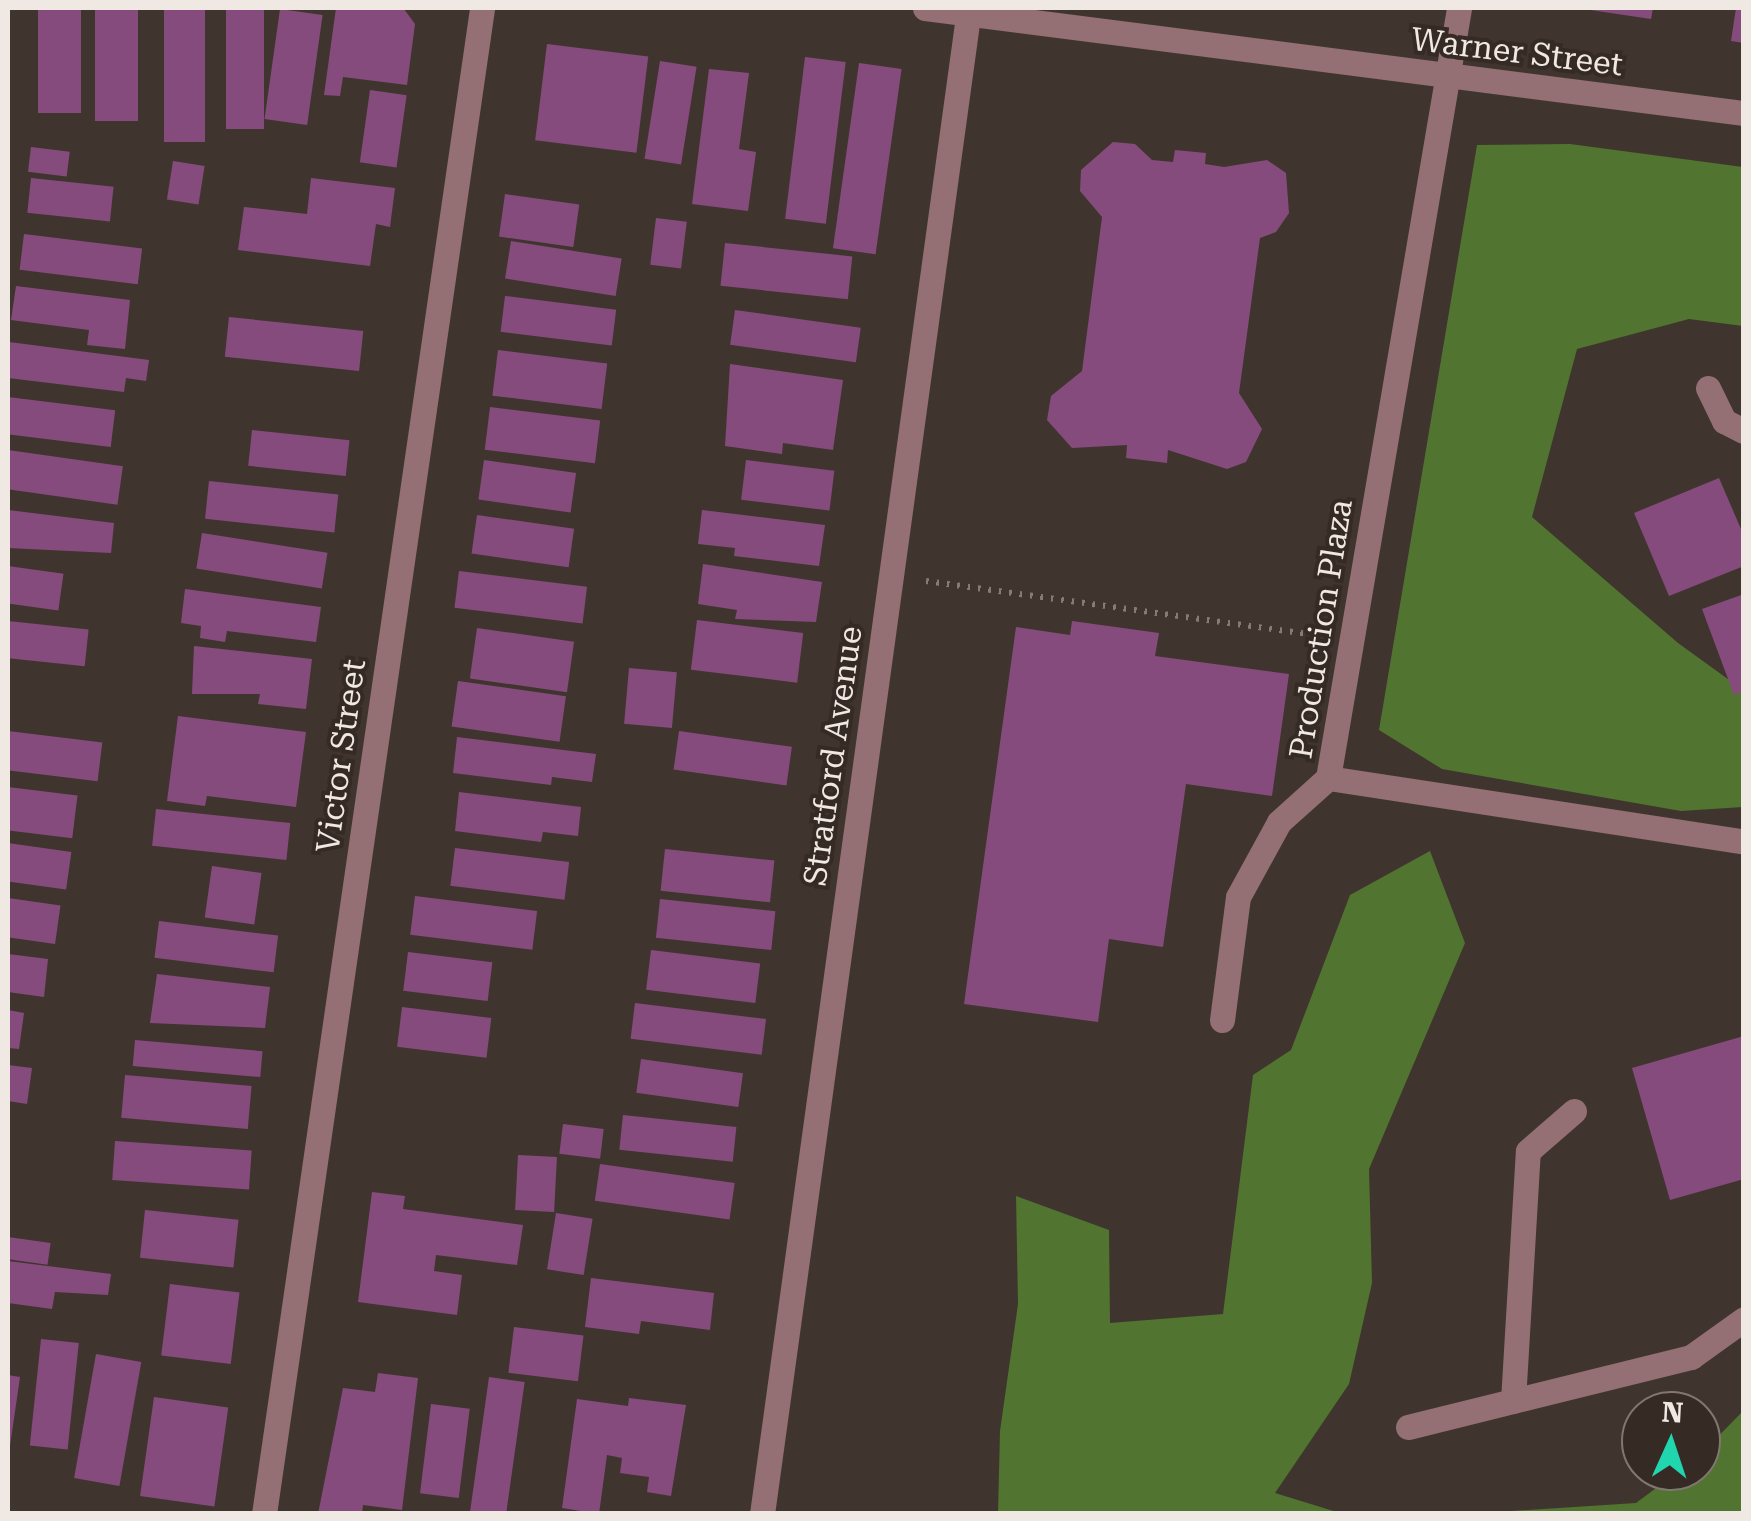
<!DOCTYPE html>
<style>
body{margin:0}
#map{position:relative;width:1751px;height:1521px;overflow:hidden;background:#3f352e;font-family:"Roboto Serif",serif}
div>[style]{position:absolute}
.forest>*{inset:0;background:#517430}
.building>*{inset:0;background:#864b7d;transform-origin:0 0}
.path>*{height:6px;margin-top:-3px;transform-origin:0;background:repeating-linear-gradient(90deg,#847b75 0 2.5px,transparent 0 10.5px)}
.minor>*{height:25px;margin:-12.5px;padding:0 12.5px;transform-origin:12.5px;border-radius:12.5px;background:#946f74}
span{translate:-50% -50%;white-space:nowrap;text-align:center;line-height:1.15;-webkit-text-stroke:8px #352b24;paint-order:stroke}
.street-label{font-size:32px;color:#efe8e3}
.frame{position:absolute;inset:0;border:10px solid #efe8e3;pointer-events:none}
.north{position:absolute;left:1621px;top:1391px;width:100px;height:100px;box-sizing:border-box;background:#352b24;border:2px solid #7f7770;border-radius:50%;rotate:3deg;font-size:28px;font-weight:700;line-height:40px;text-align:center;color:#efe8e3}
.north::after{content:'';display:block;margin:auto;width:35px;height:45px;background:#21d5af;clip-path:polygon(50% 0,100% 100%,50% 72%,0 100%)}
</style>
<div id="map">
<div class="forest">
<div style="clip-path:polygon(1570px 144px,1743px 167px,1743px 326px,1689px 319px,1577px 349px,1532px 517px,1678px 643px,1743px 690px,1743px 807px,1681px 811px,1442px 769px,1379px 730px,1477px 145px)"></div>
<div style="clip-path:polygon(1430px 851px,1465px 943px,1369px 1169px,1372px 1283px,1349px 1384px,1275px 1493px,1340px 1513px,998px 1513px,1000px 1431px,1018px 1304px,1016px 1196px,1109px 1230px,1110px 1323px,1223px 1314px,1253px 1075px,1291px 1050px,1350px 895px)"></div>
<div style="clip-path:polygon(1743px 1411px,1743px 1513px,1481px 1513px,1636px 1503px,1679px 1471px,1701px 1471px,1701px 1454px)"></div>
</div>
<div class="building">
<div style="left:38px;top:8px;width:43px;height:105px"></div>
<div style="left:95px;top:8px;width:43px;height:113px"></div>
<div style="left:164px;top:8px;width:41px;height:134px"></div>
<div style="left:226px;top:8px;width:38px;height:121px"></div>
<div style="clip-path:polygon(336px 8px,404px 9px,415px 24px,407px 85px,343px 77px,340px 96px,324px 95px)"></div>
<div style="clip-path:polygon(1577px 8px,1653px 8px,1651px 19px)"></div>
<div style="clip-path:polygon(1736px 8px,1744px 9px,1744px 43px,1731px 41px)"></div>
<div style="left:280px;top:9px;width:43px;height:111px;rotate:8deg"></div>
<div style="left:547px;top:44px;width:102px;height:97px;rotate:7deg"></div>
<div style="left:805px;top:57px;width:41px;height:163px;rotate:7deg"></div>
<div style="left:660px;top:61px;width:37px;height:99px;rotate:9deg"></div>
<div style="left:859px;top:63px;width:43px;height:187px;rotate:8deg"></div>
<div style="clip-path:polygon(709px 69px,749px 73px,739px 149px,756px 152px,748px 211px,692px 204px)"></div>
<div style="left:370px;top:90px;width:37px;height:73px;rotate:8deg"></div>
<div style="clip-path:polygon(1113px 142px,1135px 144px,1152px 160px,1173px 162px,1175px 150px,1206px 153px,1205px 164px,1224px 167px,1267px 160px,1286px 173px,1289px 213px,1276px 232px,1260px 238px,1239px 393px,1262px 429px,1246px 462px,1227px 469px,1168px 450px,1167px 463px,1126px 458px,1127px 445px,1072px 448px,1047px 420px,1051px 396px,1082px 371px,1102px 217px,1080px 191px,1081px 170px)"></div>
<div style="left:31px;top:147px;width:39px;height:25px;rotate:7deg"></div>
<div style="left:173px;top:161px;width:32px;height:39px;rotate:9deg"></div>
<div style="left:31px;top:178px;width:83px;height:35px;rotate:6deg"></div>
<div style="clip-path:polygon(311px 178px,395px 188px,390px 227px,376px 224px,370px 266px,238px 250px,244px 207px,307px 214px)"></div>
<div style="left:505px;top:194px;width:75px;height:43px;rotate:8deg"></div>
<div style="left:656px;top:218px;width:31px;height:47px;rotate:7deg"></div>
<div style="left:24px;top:234px;width:119px;height:36px;rotate:7deg"></div>
<div style="left:511px;top:241px;width:112px;height:38px;rotate:9deg"></div>
<div style="left:725px;top:243px;width:128px;height:43px;rotate:6deg"></div>
<div style="clip-path:polygon(16px 286px,130px 300px,125px 349px,87px 345px,89px 330px,11px 320px)"></div>
<div style="left:505px;top:296px;width:112px;height:36px;rotate:7deg"></div>
<div style="left:735px;top:310px;width:127px;height:35px;rotate:8deg"></div>
<div style="left:229px;top:317px;width:135px;height:40px;rotate:6deg"></div>
<div style="clip-path:polygon(9px 342px,149px 360px,146px 381px,126px 378px,124px 392px,8px 378px)"></div>
<div style="left:498px;top:350px;width:110px;height:46px;rotate:7deg"></div>
<div style="clip-path:polygon(730px 364px,843px 380px,833px 450px,783px 443px,782px 454px,725px 446px)"></div>
<div style="left:8px;top:397px;width:108px;height:37px;rotate:7deg"></div>
<div style="left:490px;top:407px;width:111px;height:43px;rotate:7deg"></div>
<div style="left:252px;top:430px;width:98px;height:36px;rotate:6deg"></div>
<div style="left:8px;top:450px;width:116px;height:39px;rotate:8deg"></div>
<div style="left:484px;top:460px;width:93px;height:40px;rotate:8deg"></div>
<div style="left:746px;top:460px;width:89px;height:40px;rotate:7deg"></div>
<div style="clip-path:polygon(1719px 478px,1744px 536px,1744px 566px,1669px 596px,1634px 513px)"></div>
<div style="left:209px;top:481px;width:130px;height:38px;rotate:6deg"></div>
<div style="clip-path:polygon(8px 510px,114px 523px,111px 553px,8px 548px)"></div>
<div style="clip-path:polygon(702px 510px,825px 525px,819px 566px,734px 556px,735px 548px,698px 544px)"></div>
<div style="left:477px;top:515px;width:98px;height:39px;rotate:8deg"></div>
<div style="left:202px;top:533px;width:127px;height:36px;rotate:9deg"></div>
<div style="clip-path:polygon(703px 564px,822px 582px,816px 622px,735px 619px,737px 610px,698px 604px)"></div>
<div style="left:8px;top:566px;width:56px;height:37px;rotate:8deg"></div>
<div style="left:459px;top:571px;width:129px;height:37px;rotate:7deg"></div>
<div style="clip-path:polygon(185px 589px,321px 607px,316px 642px,227px 631px,225px 642px,200px 638px,201px 626px,181px 623px)"></div>
<div style="clip-path:polygon(1744px 594px,1744px 691px,1734px 695px,1702px 609px)"></div>
<div style="left:697px;top:620px;width:107px;height:50px;rotate:7deg"></div>
<div style="left:8px;top:621px;width:81px;height:37px;rotate:6deg"></div>
<div style="clip-path:polygon(1072px 621px,1159px 633px,1155px 656px,1289px 674px,1272px 796px,1186px 784px,1163px 947px,1109px 939px,1098px 1022px,964px 1004px,1016px 627px,1070px 635px)"></div>
<div style="left:477px;top:628px;width:98px;height:51px;rotate:8deg"></div>
<div style="clip-path:polygon(194px 646px,312px 659px,306px 709px,258px 704px,260px 694px,192px 694px)"></div>
<div style="left:629px;top:668px;width:48px;height:56px;rotate:5deg"></div>
<div style="left:458px;top:681px;width:109px;height:46px;rotate:8deg"></div>
<div style="clip-path:polygon(178px 716px,306px 732px,296px 807px,207px 796px,205px 806px,167px 801px)"></div>
<div style="left:8px;top:731px;width:95px;height:39px;rotate:7deg"></div>
<div style="left:679px;top:731px;width:114px;height:39px;rotate:8deg"></div>
<div style="clip-path:polygon(457px 737px,596px 754px,592px 782px,552px 777px,551px 785px,453px 773px)"></div>
<div style="left:8px;top:787px;width:70px;height:43px;rotate:7deg"></div>
<div style="clip-path:polygon(459px 792px,581px 807px,578px 836px,543px 832px,541px 842px,455px 831px)"></div>
<div style="left:156px;top:809px;width:135px;height:37px;rotate:6deg"></div>
<div style="left:8px;top:843px;width:64px;height:38px;rotate:8deg"></div>
<div style="left:455px;top:848px;width:115px;height:38px;rotate:7deg"></div>
<div style="left:665px;top:849px;width:110px;height:42px;rotate:6deg"></div>
<div style="left:212px;top:866px;width:50px;height:52px;rotate:8deg"></div>
<div style="left:415px;top:896px;width:123px;height:39px;rotate:7deg"></div>
<div style="left:8px;top:898px;width:53px;height:39px;rotate:8deg"></div>
<div style="left:660px;top:899px;width:116px;height:39px;rotate:6deg"></div>
<div style="left:159px;top:921px;width:120px;height:37px;rotate:7deg"></div>
<div style="left:651px;top:950px;width:110px;height:40px;rotate:7deg"></div>
<div style="left:408px;top:952px;width:85px;height:39px;rotate:7deg"></div>
<div style="clip-path:polygon(8px 954px,48px 959px,44px 997px,8px 992px)"></div>
<div style="clip-path:polygon(157px 974px,270px 987px,265px 1028px,150px 1023px)"></div>
<div style="left:635px;top:1003px;width:132px;height:36px;rotate:7deg"></div>
<div style="left:402px;top:1007px;width:90px;height:40px;rotate:7deg"></div>
<div style="clip-path:polygon(8px 1010px,24px 1013px,19px 1049px,8px 1048px)"></div>
<div style="clip-path:polygon(1744px 1036px,1744px 1179px,1670px 1200px,1632px 1068px)"></div>
<div style="left:135px;top:1040px;width:128px;height:26px;rotate:5deg"></div>
<div style="left:641px;top:1059px;width:103px;height:34px;rotate:8deg"></div>
<div style="clip-path:polygon(8px 1065px,32px 1068px,27px 1104px,8px 1101px)"></div>
<div style="left:125px;top:1075px;width:127px;height:43px;rotate:5deg"></div>
<div style="left:623px;top:1115px;width:114px;height:35px;rotate:6deg"></div>
<div style="left:563px;top:1124px;width:41px;height:30px;rotate:7deg"></div>
<div style="left:115px;top:1141px;width:137px;height:39px;rotate:4deg"></div>
<div style="left:518px;top:1155px;width:39px;height:55px;rotate:3deg"></div>
<div style="left:600px;top:1164px;width:136px;height:37px;rotate:8deg"></div>
<div style="clip-path:polygon(372px 1192px,405px 1196px,403px 1209px,523px 1225px,517px 1265px,436px 1255px,434px 1271px,462px 1275px,457px 1315px,358px 1302px)"></div>
<div style="left:145px;top:1210px;width:94px;height:48px;rotate:6deg"></div>
<div style="left:556px;top:1213px;width:37px;height:57px;rotate:9deg"></div>
<div style="left:8px;top:1237px;width:43px;height:22px;rotate:8deg"></div>
<div style="clip-path:polygon(8px 1261px,111px 1274px,108px 1295px,55px 1292px,52px 1309px,8px 1303px)"></div>
<div style="clip-path:polygon(591px 1278px,714px 1293px,710px 1330px,641px 1321px,639px 1334px,585px 1327px)"></div>
<div style="left:170px;top:1284px;width:70px;height:72px;rotate:7deg"></div>
<div style="left:514px;top:1327px;width:70px;height:46px;rotate:7deg"></div>
<div style="left:41px;top:1339px;width:38px;height:107px;rotate:6deg"></div>
<div style="left:96px;top:1354px;width:46px;height:126px;rotate:10deg"></div>
<div style="clip-path:polygon(378px 1373px,418px 1378px,402px 1510px,363px 1505px,362px 1514px,318px 1514px,343px 1388px,375px 1392px)"></div>
<div style="clip-path:polygon(8px 1375px,20px 1377px,10px 1446px,8px 1446px)"></div>
<div style="left:489px;top:1377px;width:36px;height:138px;rotate:8deg"></div>
<div style="left:154px;top:1397px;width:75px;height:100px;rotate:8deg"></div>
<div style="clip-path:polygon(629px 1398px,686px 1405px,671px 1496px,647px 1492px,649px 1477px,620px 1473px,622px 1458px,607px 1455px,599px 1514px,562px 1508px,577px 1399px,628px 1406px)"></div>
<div style="left:431px;top:1404px;width:39px;height:90px;rotate:7deg"></div>
</div>
<div class="path">
<div style="left:926px;top:581px;width:393px;rotate:7.9deg"></div>
</div>
<div class="minor">
<div style="left:925px;top:8px;width:826px;rotate:7.31deg"></div>
<div style="left:1708px;top:388px;width:37px;rotate:64deg"></div>
<div style="left:1724px;top:421px;width:22px;rotate:27deg"></div>
<div style="left:1328px;top:778px;width:781px;rotate:-80.34deg"></div>
<div style="left:1328px;top:778px;width:421px;rotate:8.7deg"></div>
<div style="left:1222px;top:1020px;width:124px;rotate:-82.6deg"></div>
<div style="left:1238px;top:897px;width:85px;rotate:-61.3deg"></div>
<div style="left:1279px;top:822px;width:66px;rotate:-41.9deg"></div>
<div style="left:1513px;top:1401px;width:250px;rotate:-86.6deg"></div>
<div style="left:1528px;top:1151px;width:61px;rotate:-41deg"></div>
<div style="left:1408px;top:1427px;width:292px;rotate:-13.9deg"></div>
<div style="left:1691px;top:1357px;width:65px;rotate:-35.6deg"></div>
<div style="left:264px;top:1514px;width:1522px;rotate:-81.76deg"></div>
<div style="left:762px;top:1514px;width:1520px;rotate:-82.17deg"></div>
</div>
<div class="street-label">
<span style="left:1517px;top:52px;rotate:7deg">Warner Street</span>
<span style="left:1321px;top:629px;rotate:-81deg">Production Plaza</span>
<span style="left:341px;top:756px;rotate:-82deg">Victor Street</span>
<span style="left:833px;top:756px;rotate:-82deg">Stratford Avenue</span>
</div>
<div class="frame"></div>
<div class="north">N</div>
</div>
